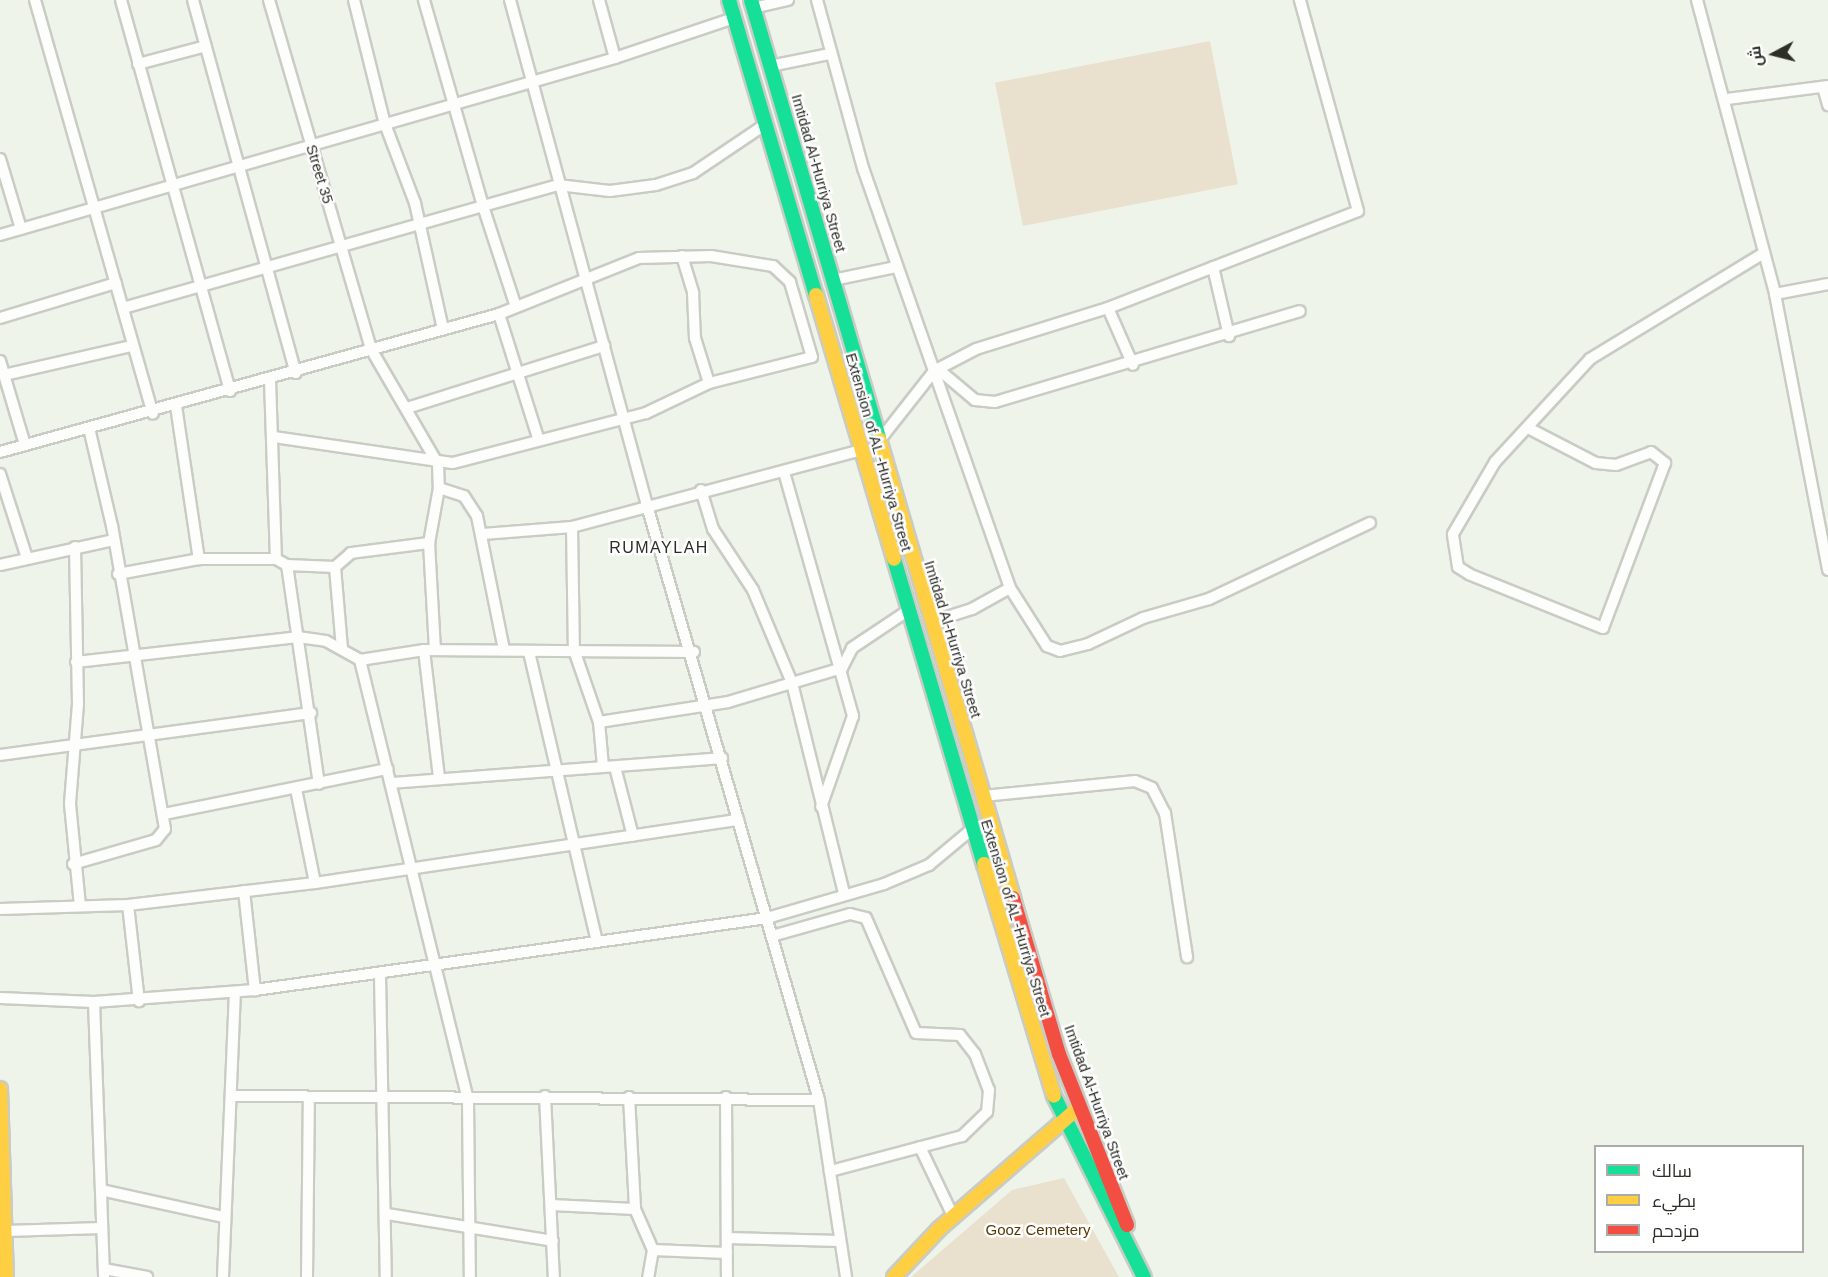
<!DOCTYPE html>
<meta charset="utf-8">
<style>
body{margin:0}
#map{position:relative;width:1828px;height:1277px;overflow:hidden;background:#eff4ea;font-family:Arial,Cairo,sans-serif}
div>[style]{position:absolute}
.green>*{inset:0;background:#eae0ce;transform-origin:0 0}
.roads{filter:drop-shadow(2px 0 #c9ccc5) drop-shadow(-2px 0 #c9ccc5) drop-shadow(0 2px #c9ccc5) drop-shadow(0 -2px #c9ccc5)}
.street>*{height:10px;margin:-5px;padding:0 5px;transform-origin:5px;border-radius:5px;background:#fdfdfc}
.fast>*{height:14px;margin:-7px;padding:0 7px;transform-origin:7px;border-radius:7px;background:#16e098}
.slow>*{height:14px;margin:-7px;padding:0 7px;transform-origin:7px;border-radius:7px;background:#ffcf43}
.jam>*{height:14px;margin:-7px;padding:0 7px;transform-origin:7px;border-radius:7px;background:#f24e42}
span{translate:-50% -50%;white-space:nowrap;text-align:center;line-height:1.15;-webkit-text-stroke:5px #fff;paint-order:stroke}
.street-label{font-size:15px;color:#2c2f28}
.park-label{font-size:15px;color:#593803}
.neighbourhood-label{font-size:16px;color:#2c2f28;letter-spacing:1.5px}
.legend{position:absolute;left:1594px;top:1145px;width:210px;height:108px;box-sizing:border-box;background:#fff;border:2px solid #abaca9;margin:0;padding:8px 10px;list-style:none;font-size:18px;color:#2c2f28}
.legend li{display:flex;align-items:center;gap:12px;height:30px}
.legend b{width:30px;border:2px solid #abaca9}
.north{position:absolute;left:1744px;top:24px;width:60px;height:60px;-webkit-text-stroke:4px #fff;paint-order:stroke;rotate:263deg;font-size:16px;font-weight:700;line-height:24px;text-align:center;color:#2c2f28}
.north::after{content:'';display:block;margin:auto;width:21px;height:27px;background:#2c2f28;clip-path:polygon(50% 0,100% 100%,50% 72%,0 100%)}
</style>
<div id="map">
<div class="green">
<div style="left:1210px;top:41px;width:146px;height:219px;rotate:79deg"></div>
<div style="clip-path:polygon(1064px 1178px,1119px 1277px,911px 1277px,1012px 1190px)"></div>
</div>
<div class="roads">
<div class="street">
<div style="left:35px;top:0;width:430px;rotate:74.1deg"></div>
<div style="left:121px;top:0;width:406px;rotate:74.4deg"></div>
<div style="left:193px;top:0;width:387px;rotate:74.6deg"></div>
<div style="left:269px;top:0;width:364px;rotate:73.7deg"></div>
<div style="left:371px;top:349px;width:133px;rotate:59.8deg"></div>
<div style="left:438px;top:464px;width:24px;rotate:88deg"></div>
<div style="left:439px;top:488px;width:56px;rotate:100.3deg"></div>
<div style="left:429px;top:543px;width:107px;rotate:86.8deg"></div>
<div style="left:354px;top:0;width:128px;rotate:76deg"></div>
<div style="left:385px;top:124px;width:85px;rotate:69.2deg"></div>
<div style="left:415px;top:203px;width:129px;rotate:77.5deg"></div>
<div style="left:510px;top:0;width:527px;rotate:74.83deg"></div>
<div style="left:648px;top:509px;width:615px;rotate:73.86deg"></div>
<div style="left:819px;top:1100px;width:179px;rotate:81.3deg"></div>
<div style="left:599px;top:0;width:60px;rotate:74.6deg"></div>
<div style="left:817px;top:0;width:174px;rotate:74.7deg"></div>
<div style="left:863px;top:168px;width:445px;rotate:70.7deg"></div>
<div style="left:1010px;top:588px;width:69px;rotate:57.5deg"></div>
<div style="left:1047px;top:646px;width:14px;rotate:21deg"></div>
<div style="left:1060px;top:651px;width:29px;rotate:-14deg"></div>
<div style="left:1088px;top:644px;width:61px;rotate:-25.3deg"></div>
<div style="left:1143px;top:618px;width:69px;rotate:-16.1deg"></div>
<div style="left:1209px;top:599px;width:178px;rotate:-25.3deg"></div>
<div style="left:1697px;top:0;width:304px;rotate:75.1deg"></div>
<div style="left:1775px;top:294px;width:281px;rotate:79.1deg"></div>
<div style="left:753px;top:8px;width:36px;rotate:-13deg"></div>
<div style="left:138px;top:64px;width:70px;rotate:-14.8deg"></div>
<div style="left:770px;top:66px;width:60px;rotate:-11.5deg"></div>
<div style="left:1823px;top:87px;width:19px;rotate:74deg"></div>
<div style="left:1727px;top:99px;width:102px;rotate:-7.3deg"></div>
<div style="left:0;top:159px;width:73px;rotate:73.3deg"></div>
<div style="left:0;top:235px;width:640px;rotate:-16.06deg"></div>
<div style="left:615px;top:58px;width:126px;rotate:-18.6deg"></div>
<div style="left:682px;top:256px;width:39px;rotate:73deg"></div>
<div style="left:693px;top:293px;width:45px;rotate:87.5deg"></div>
<div style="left:695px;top:338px;width:47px;rotate:72.7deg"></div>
<div style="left:1213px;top:267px;width:71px;rotate:76.9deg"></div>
<div style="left:833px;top:280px;width:64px;rotate:-11.7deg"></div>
<div style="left:1775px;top:294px;width:54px;rotate:-10.7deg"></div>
<div style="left:516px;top:307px;width:106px;rotate:-108.1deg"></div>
<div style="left:483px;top:206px;width:78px;rotate:-15.6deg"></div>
<div style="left:558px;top:185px;width:52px;rotate:6.6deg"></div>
<div style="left:610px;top:191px;width:46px;rotate:-7.4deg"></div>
<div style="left:656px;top:185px;width:39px;rotate:-18deg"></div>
<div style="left:693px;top:173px;width:88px;rotate:-33.9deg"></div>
<div style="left:123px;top:308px;width:374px;rotate:-15.8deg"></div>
<div style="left:483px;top:206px;width:214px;rotate:-106deg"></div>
<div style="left:1108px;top:308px;width:62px;rotate:66.3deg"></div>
<div style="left:499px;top:314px;width:130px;rotate:72.5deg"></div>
<div style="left:0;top:318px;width:121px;rotate:-16.8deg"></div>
<div style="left:0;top:361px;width:88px;rotate:73.4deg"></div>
<div style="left:938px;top:369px;width:48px;rotate:40deg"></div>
<div style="left:975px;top:400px;width:20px;rotate:6deg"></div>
<div style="left:995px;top:402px;width:318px;rotate:-16.6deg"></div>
<div style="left:4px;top:375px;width:131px;rotate:-12.8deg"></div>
<div style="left:270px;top:380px;width:179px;rotate:88.1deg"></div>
<div style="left:176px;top:406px;width:155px;rotate:81.5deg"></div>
<div style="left:407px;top:408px;width:207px;rotate:-17.5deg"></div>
<div style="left:1530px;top:429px;width:74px;rotate:27.3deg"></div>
<div style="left:1596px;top:463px;width:20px;rotate:6deg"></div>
<div style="left:1616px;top:465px;width:37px;rotate:-20deg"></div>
<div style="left:1651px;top:452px;width:18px;rotate:38deg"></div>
<div style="left:1665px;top:463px;width:176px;rotate:110.6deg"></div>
<div style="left:1603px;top:628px;width:144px;rotate:-158.1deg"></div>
<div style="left:1469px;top:574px;width:13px;rotate:-148deg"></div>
<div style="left:1458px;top:567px;width:33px;rotate:-99deg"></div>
<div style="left:1453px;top:534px;width:83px;rotate:-59.7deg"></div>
<div style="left:1495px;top:462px;width:140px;rotate:-47.3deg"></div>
<div style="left:1590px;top:359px;width:202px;rotate:-31.4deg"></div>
<div style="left:879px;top:441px;width:89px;rotate:-51.8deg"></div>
<div style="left:934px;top:371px;width:47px;rotate:-27.6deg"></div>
<div style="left:976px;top:349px;width:138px;rotate:-17.3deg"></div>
<div style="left:1108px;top:308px;width:268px;rotate:-21.2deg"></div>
<div style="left:1358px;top:211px;width:219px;rotate:-105.4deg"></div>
<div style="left:0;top:452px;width:518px;rotate:-15.46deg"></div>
<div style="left:499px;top:314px;width:151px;rotate:-21.8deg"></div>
<div style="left:639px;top:258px;width:72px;rotate:-1.6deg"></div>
<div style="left:711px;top:256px;width:63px;rotate:9.2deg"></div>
<div style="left:773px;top:266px;width:23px;rotate:43deg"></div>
<div style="left:790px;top:282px;width:78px;rotate:73.7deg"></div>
<div style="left:812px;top:357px;width:106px;rotate:165.8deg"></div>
<div style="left:709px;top:383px;width:70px;rotate:154.5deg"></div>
<div style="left:646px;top:413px;width:200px;rotate:165.5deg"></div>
<div style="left:452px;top:463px;width:180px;rotate:-171.7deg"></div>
<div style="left:784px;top:472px;width:254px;rotate:74.2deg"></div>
<div style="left:853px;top:716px;width:96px;rotate:109.4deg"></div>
<div style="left:0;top:474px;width:88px;rotate:72.2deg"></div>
<div style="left:439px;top:488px;width:26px;rotate:18deg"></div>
<div style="left:464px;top:496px;width:24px;rotate:57deg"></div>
<div style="left:477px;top:516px;width:137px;rotate:78.6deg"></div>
<div style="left:701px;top:490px;width:41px;rotate:72.9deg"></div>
<div style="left:713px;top:529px;width:73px;rotate:56.7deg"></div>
<div style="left:753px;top:590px;width:101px;rotate:67.2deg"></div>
<div style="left:792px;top:683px;width:216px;rotate:76.1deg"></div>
<div style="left:572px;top:527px;width:123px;rotate:89.1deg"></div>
<div style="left:574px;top:650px;width:76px;rotate:70.9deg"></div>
<div style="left:599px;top:722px;width:45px;rotate:84.9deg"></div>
<div style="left:483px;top:534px;width:89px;rotate:-4.5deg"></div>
<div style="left:572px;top:527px;width:300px;rotate:-14.9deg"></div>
<div style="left:75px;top:547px;width:157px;rotate:88.9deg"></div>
<div style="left:78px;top:704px;width:100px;rotate:94.6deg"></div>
<div style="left:70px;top:804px;width:102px;rotate:84.4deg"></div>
<div style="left:0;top:565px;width:117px;rotate:-12.4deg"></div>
<div style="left:287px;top:565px;width:221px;rotate:81.7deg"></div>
<div style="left:335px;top:567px;width:81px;rotate:85.1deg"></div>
<div style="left:118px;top:574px;width:82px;rotate:-10.5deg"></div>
<div style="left:199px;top:559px;width:77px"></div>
<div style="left:276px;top:559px;width:13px;rotate:29deg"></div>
<div style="left:287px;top:565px;width:48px;rotate:2.4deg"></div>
<div style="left:335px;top:567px;width:21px;rotate:-41deg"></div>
<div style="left:351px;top:553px;width:79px;rotate:-7.3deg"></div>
<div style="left:931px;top:622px;width:43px;rotate:-17.6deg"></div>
<div style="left:972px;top:609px;width:43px;rotate:-28.9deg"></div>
<div style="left:424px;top:650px;width:128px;rotate:83.3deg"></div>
<div style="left:529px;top:652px;width:298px;rotate:76.8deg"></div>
<div style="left:360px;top:660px;width:65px;rotate:-8.9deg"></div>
<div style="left:424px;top:650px;width:270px;rotate:0.4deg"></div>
<div style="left:76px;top:662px;width:223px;rotate:-6.4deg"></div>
<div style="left:298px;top:637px;width:28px;rotate:8deg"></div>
<div style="left:326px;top:641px;width:39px;rotate:29deg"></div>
<div style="left:360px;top:660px;width:453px;rotate:76.2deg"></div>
<div style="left:468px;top:1100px;width:177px;rotate:89.4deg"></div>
<div style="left:599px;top:722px;width:131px;rotate:-8.8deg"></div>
<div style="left:728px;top:702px;width:119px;rotate:-16.6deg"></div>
<div style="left:842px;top:668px;width:22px;rotate:-63deg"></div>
<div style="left:852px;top:648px;width:69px;rotate:-33.7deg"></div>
<div style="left:0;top:755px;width:314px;rotate:-7.7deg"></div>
<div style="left:615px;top:767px;width:71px;rotate:75.4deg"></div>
<div style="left:391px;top:783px;width:332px;rotate:-4.3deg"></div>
<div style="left:296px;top:789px;width:96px;rotate:78.6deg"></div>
<div style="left:983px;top:796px;width:153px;rotate:-5.6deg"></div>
<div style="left:1135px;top:781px;width:18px;rotate:22deg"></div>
<div style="left:1152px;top:788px;width:28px;rotate:63deg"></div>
<div style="left:1165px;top:813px;width:146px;rotate:81.3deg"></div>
<div style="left:164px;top:814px;width:228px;rotate:-11.4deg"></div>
<div style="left:73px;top:864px;width:86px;rotate:-16.1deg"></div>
<div style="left:156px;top:840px;width:14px;rotate:-51deg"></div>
<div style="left:165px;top:829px;width:308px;rotate:-99.9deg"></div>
<div style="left:112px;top:526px;width:101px;rotate:-103.2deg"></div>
<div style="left:244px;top:891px;width:100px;rotate:83.7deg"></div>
<div style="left:128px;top:905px;width:97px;rotate:83.5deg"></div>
<div style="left:0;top:909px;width:128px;rotate:-1.8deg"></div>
<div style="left:128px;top:905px;width:188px;rotate:-6.7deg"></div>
<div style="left:315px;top:883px;width:428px;rotate:-8.5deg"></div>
<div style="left:772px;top:936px;width:81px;rotate:-15.8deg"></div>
<div style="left:850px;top:914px;width:16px;rotate:14deg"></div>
<div style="left:866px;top:918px;width:125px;rotate:66.5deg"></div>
<div style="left:916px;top:1033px;width:44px;rotate:2.6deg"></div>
<div style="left:960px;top:1035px;width:24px;rotate:52deg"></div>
<div style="left:975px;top:1054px;width:39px;rotate:69deg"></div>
<div style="left:989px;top:1090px;width:22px;rotate:95deg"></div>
<div style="left:987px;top:1112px;width:35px;rotate:136deg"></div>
<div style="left:962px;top:1136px;width:137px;rotate:165.1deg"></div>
<div style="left:380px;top:976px;width:301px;rotate:88.9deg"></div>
<div style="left:0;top:998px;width:94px;rotate:2.4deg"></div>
<div style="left:94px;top:1002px;width:161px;rotate:-4.3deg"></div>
<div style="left:255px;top:990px;width:517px;rotate:-8deg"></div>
<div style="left:767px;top:918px;width:122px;rotate:-16.2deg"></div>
<div style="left:884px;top:884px;width:49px;rotate:-22.9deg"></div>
<div style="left:929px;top:865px;width:56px;rotate:-39.9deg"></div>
<div style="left:94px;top:1002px;width:275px;rotate:87.9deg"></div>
<div style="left:232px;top:1096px;width:587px;rotate:0.39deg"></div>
<div style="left:545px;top:1096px;width:181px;rotate:87.2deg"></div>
<div style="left:629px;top:1097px;width:112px;rotate:86.9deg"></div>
<div style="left:635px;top:1209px;width:45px;rotate:66.3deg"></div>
<div style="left:653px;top:1250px;width:27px;rotate:100deg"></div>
<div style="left:726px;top:1097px;width:180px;rotate:89.7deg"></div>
<div style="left:920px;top:1147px;width:76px;rotate:64.4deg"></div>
<div style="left:101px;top:1190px;width:126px;rotate:12.4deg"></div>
<div style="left:551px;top:1205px;width:84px;rotate:2.7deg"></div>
<div style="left:387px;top:1214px;width:168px;rotate:9.2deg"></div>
<div style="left:6px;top:1231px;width:95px;rotate:-1.8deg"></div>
<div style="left:727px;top:1238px;width:113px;rotate:1.5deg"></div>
<div style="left:653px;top:1250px;width:74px;rotate:2.3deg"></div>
<div style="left:104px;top:1269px;width:44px;rotate:10.5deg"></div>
<div style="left:223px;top:1277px;width:285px;rotate:-87.6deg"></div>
<div style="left:307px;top:1277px;width:179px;rotate:-89.4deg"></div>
</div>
<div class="fast">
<div style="left:729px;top:0;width:308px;rotate:73.6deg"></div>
<div style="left:751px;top:0;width:457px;rotate:73.7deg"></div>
<div style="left:894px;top:559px;width:318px;rotate:73.6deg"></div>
<div style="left:1054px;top:1096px;width:202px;rotate:63.6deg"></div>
</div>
<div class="slow">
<div style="left:816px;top:295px;width:275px;rotate:73.5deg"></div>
<div style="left:879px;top:439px;width:478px;rotate:73.7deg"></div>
<div style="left:984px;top:864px;width:242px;rotate:73.2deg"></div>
<div style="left:0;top:1089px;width:188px;rotate:88.2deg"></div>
<div style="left:894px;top:1277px;width:66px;rotate:-46.8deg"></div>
<div style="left:939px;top:1229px;width:184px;rotate:-41deg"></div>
</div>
<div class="jam">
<div style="left:1013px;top:898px;width:163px;rotate:73.6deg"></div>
<div style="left:1059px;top:1054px;width:184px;rotate:68.3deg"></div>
</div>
</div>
<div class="street-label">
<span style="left:819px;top:173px;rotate:74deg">Imtidad Al-Hurriya Street</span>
<span style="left:320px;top:174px;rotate:73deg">Street 35</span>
<span style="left:879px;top:452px;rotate:74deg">Extension of AL -Hurriya Street</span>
<span style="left:953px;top:639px;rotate:73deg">Imtidad Al-Hurriya Street</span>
<span style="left:1016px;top:918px;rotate:73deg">Extension of AL -Hurriya Street</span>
<span style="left:1097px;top:1102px;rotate:70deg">Imtidad Al-Hurriya Street</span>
</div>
<div class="park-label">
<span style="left:1038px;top:1230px">Gooz Cemetery</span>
</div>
<div class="neighbourhood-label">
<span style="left:659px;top:548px">RUMAYLAH</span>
</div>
<ul class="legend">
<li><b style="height:8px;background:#16e098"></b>سالك</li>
<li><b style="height:8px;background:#ffcf43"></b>بطيء</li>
<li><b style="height:8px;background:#f24e42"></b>مزدحم</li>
</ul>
<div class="north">ش</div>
</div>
